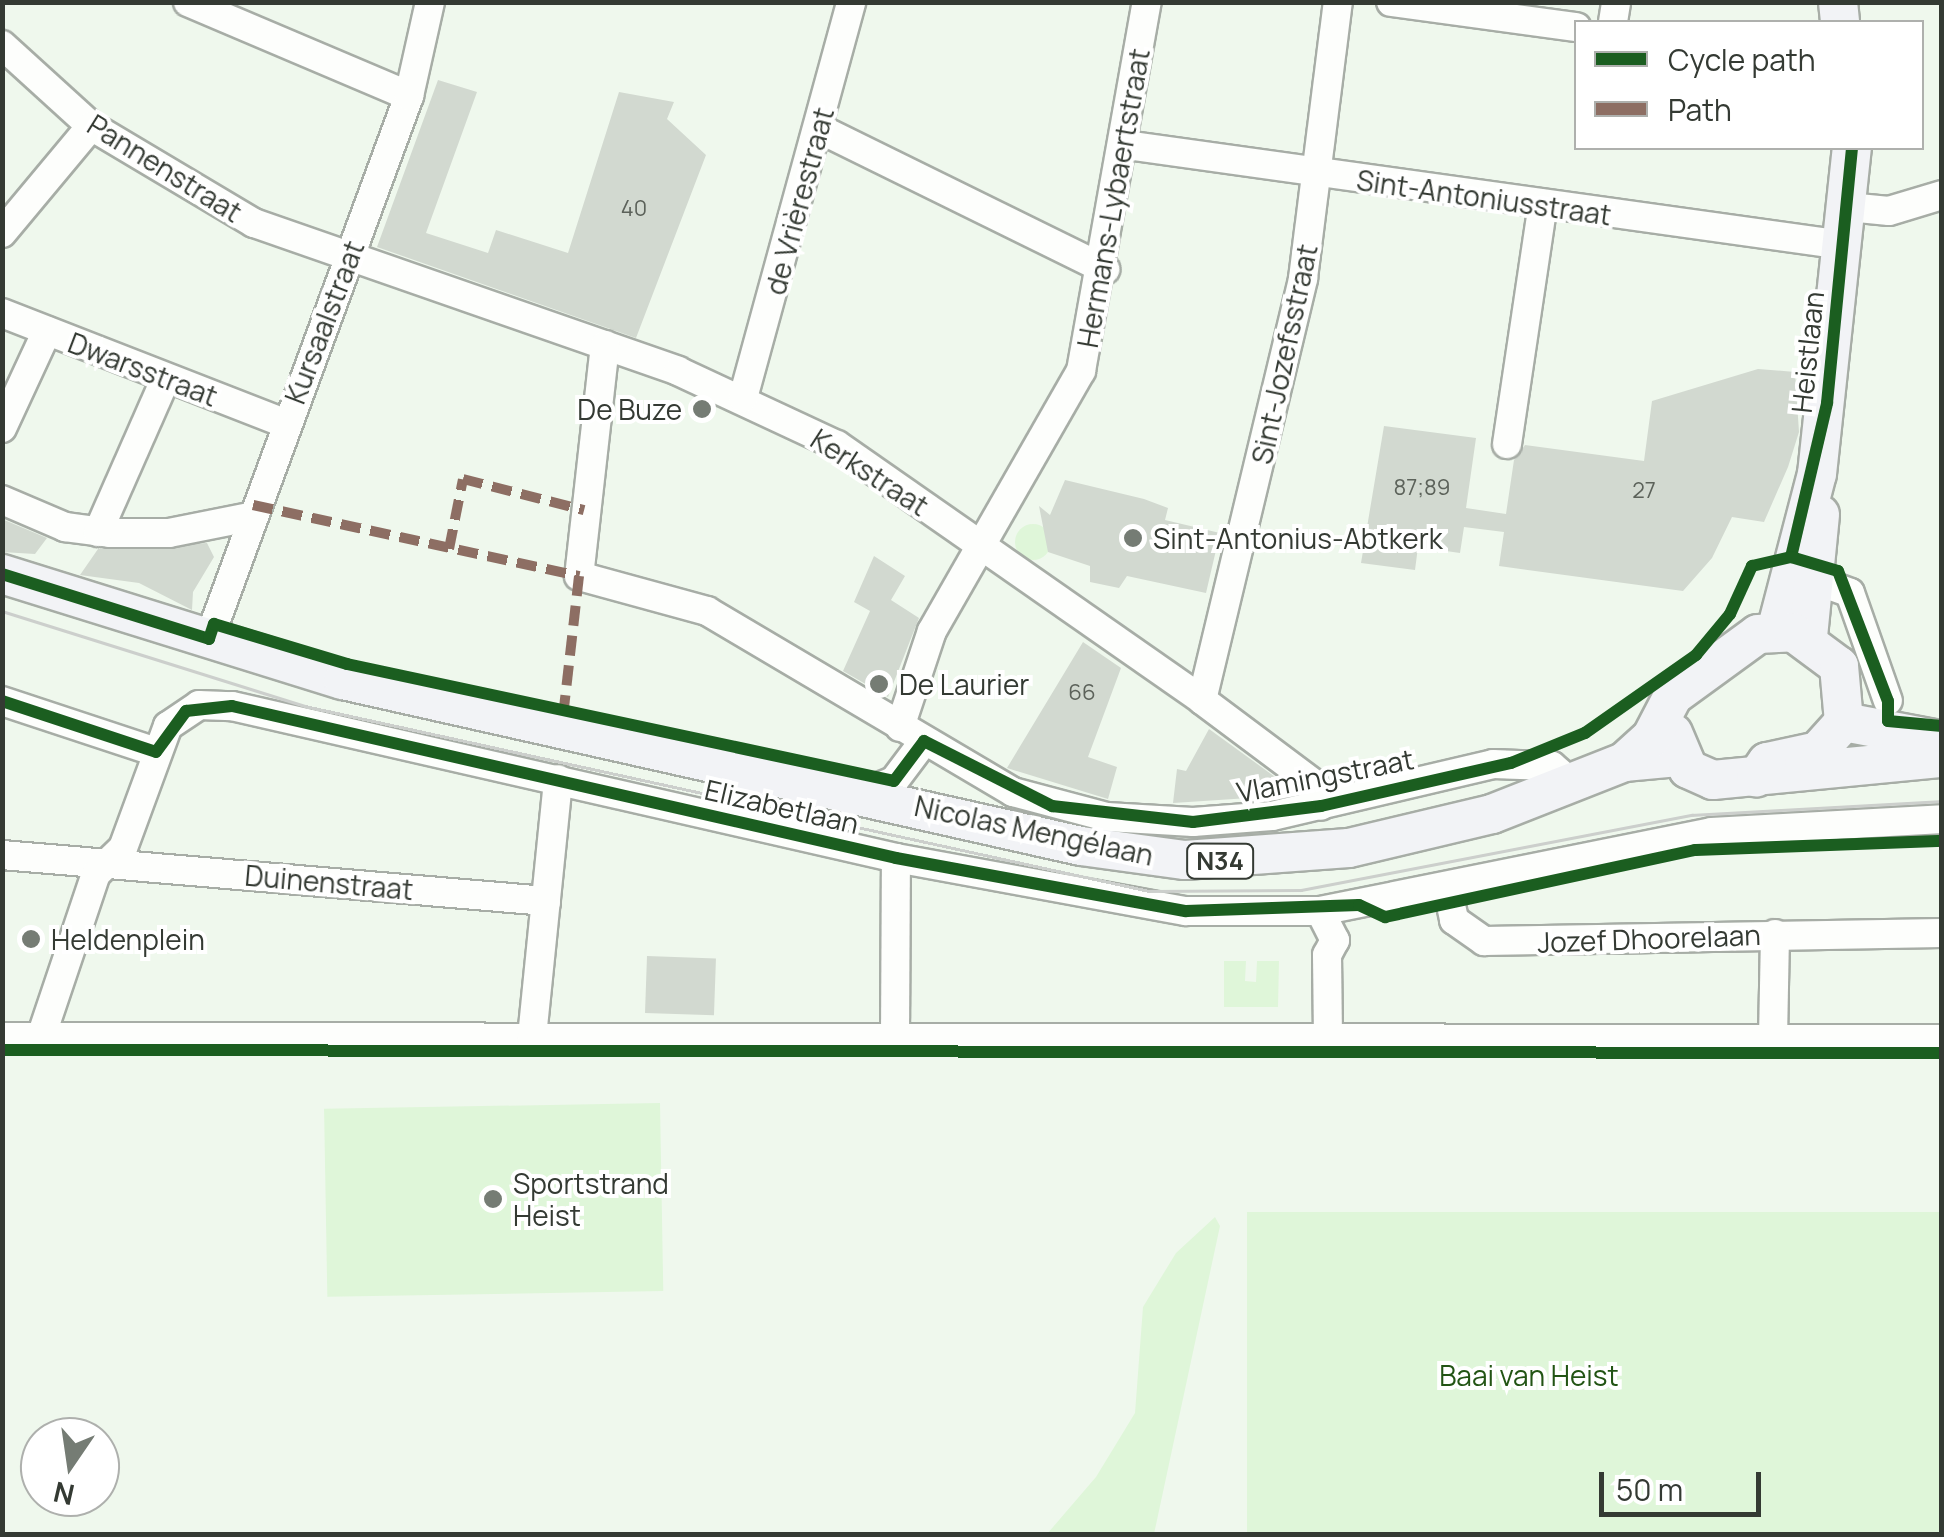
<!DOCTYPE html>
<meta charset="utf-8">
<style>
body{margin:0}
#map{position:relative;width:1944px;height:1537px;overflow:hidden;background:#eff8ed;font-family:Manrope,sans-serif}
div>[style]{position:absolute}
.green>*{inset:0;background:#dff6d9;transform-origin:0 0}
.round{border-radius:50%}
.building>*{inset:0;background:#d2d9d0;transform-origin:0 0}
.roads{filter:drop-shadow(2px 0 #a7ada6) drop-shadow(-2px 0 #a7ada6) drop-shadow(0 2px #a7ada6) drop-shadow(0 -2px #a7ada6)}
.minor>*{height:28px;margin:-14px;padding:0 14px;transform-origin:14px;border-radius:14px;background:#fdfefc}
.major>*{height:38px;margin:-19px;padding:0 19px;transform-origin:19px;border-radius:19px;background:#f2f3f6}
.tram>*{height:2.5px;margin:-1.25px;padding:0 1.25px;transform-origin:1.25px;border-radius:1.25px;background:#cccfcc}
.quiet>*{height:10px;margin-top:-5px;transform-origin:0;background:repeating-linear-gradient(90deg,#8d6e63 0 20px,transparent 0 30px)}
.cycleway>*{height:12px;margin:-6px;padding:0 6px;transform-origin:6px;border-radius:6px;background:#1b5e20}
.dots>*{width:28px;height:28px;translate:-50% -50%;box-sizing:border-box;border:5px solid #fff;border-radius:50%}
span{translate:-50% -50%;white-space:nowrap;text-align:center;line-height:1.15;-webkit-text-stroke:8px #fff;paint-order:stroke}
.number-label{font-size:22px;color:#5c625a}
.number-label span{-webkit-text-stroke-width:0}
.shield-label span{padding:2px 8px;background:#fff;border:2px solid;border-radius:8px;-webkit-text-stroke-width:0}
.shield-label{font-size:25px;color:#343a33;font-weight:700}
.street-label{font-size:28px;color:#343a33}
.poi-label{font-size:28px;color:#343a33}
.right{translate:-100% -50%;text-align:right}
.left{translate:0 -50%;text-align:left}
.park-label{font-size:28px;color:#225414}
.frame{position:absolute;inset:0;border:5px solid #343a33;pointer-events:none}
.legend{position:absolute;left:1574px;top:20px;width:350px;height:130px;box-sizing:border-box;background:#fff;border:2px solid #aeb0ad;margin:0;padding:12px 18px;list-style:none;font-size:30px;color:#343a33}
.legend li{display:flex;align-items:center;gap:20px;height:50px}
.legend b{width:50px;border:2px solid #aeb0ad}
.north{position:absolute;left:20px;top:1417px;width:100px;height:100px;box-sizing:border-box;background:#fff;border:2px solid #aeb0ad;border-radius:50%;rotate:193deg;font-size:28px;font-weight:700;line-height:40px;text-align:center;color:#343a33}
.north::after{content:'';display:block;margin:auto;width:35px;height:45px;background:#757c74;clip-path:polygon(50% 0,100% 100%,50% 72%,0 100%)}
.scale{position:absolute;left:1599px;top:1472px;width:162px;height:45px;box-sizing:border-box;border:5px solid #343a33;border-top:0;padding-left:12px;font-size:30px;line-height:35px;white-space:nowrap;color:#343a33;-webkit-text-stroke:8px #fff;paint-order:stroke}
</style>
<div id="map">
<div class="green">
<div class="round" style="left:1015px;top:524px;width:36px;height:36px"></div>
<div style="clip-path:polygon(1224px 961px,1246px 961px,1245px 981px,1256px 982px,1257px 961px,1279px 961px,1278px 1007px,1224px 1007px)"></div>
<div style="left:660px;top:1103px;width:188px;height:336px;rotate:89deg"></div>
<div style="left:1247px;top:1212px;width:694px;height:330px"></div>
<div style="clip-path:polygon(1215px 1217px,1220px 1226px,1154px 1534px,1047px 1534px,1096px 1477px,1135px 1413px,1143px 1307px,1176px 1253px)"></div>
</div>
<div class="building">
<div style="clip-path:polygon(438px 80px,477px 92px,426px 233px,488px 253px,496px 230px,568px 253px,619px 92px,674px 102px,667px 119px,706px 155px,636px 338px,377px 247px)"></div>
<div style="clip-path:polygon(1758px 369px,1795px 372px,1799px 432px,1788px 467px,1764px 522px,1732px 517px,1712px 558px,1683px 591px,1499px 566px,1504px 532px,1464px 527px,1460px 553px,1418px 547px,1415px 570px,1361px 563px,1384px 426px,1476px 438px,1466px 508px,1506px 514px,1514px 460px,1525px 445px,1644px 461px,1652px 401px)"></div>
<div style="clip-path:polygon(1065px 480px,1144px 499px,1168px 508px,1165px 520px,1220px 533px,1206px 593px,1127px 576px,1119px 588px,1090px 582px,1090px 566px,1048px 552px,1039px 506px,1050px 515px)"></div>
<div style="clip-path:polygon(2px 519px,47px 538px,35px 554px,2px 552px)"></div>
<div style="clip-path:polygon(207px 543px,214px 557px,193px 592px,192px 610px,139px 583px,80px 575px,98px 549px)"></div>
<div style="clip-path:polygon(874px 556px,905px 576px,891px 600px,919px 618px,888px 697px,843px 671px,870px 611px,854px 602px)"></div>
<div style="clip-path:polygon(1083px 642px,1121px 668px,1088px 757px,1117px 767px,1108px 799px,1007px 768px)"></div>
<div style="clip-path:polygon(1209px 729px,1289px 787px,1281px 796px,1173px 803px,1177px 769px,1186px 771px)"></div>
<div style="left:647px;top:956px;width:69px;height:57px;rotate:2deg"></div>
</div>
<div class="roads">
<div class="minor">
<div style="left:188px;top:2px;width:240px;rotate:23deg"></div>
<div style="left:1391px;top:2px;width:187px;rotate:7.7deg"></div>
<div style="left:1613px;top:22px;width:20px;rotate:-81deg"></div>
<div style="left:2px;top:45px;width:120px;rotate:42.3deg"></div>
<div style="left:91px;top:126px;width:190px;rotate:30.8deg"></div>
<div style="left:254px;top:223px;width:449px;rotate:19.2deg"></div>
<div style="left:678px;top:371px;width:175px;rotate:25deg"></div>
<div style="left:837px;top:445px;width:445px;rotate:34.9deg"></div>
<div style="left:1202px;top:700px;width:139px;rotate:36.8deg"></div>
<div style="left:1313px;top:783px;width:24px;rotate:71deg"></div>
<div style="left:820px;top:129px;width:318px;rotate:26.2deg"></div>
<div style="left:1126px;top:145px;width:725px;rotate:7.93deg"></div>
<div style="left:1848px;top:207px;width:41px;rotate:5.6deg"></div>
<div style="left:1889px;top:211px;width:55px;rotate:-16.8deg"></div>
<div style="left:2px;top:233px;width:139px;rotate:-50.2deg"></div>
<div style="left:2px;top:313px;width:303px;rotate:21.3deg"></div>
<div style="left:605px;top:345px;width:232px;rotate:96.4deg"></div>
<div style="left:579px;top:576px;width:133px;rotate:15.3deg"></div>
<div style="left:707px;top:611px;width:356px;rotate:30.6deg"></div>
<div style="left:1013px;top:792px;width:97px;rotate:14.9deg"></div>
<div style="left:1107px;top:817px;width:86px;rotate:3.3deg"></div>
<div style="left:1193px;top:822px;width:79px;rotate:-4.3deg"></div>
<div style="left:1272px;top:816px;width:227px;rotate:-13.2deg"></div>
<div style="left:1493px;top:764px;width:59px;rotate:1.9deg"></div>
<div style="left:1552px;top:766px;width:28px;rotate:41deg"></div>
<div style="left:743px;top:398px;width:410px;rotate:-74.7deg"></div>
<div style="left:2px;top:428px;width:107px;rotate:-65.1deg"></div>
<div style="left:1507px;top:444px;width:243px;rotate:-81.5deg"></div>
<div style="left:2px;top:500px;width:69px;rotate:23.2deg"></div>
<div style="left:65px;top:527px;width:45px;rotate:7.6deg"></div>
<div style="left:110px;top:533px;width:59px"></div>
<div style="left:169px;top:533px;width:82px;rotate:-11.3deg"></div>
<div style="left:98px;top:532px;width:168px;rotate:-66.2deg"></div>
<div style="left:1815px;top:580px;width:37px;rotate:20deg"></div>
<div style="left:1850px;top:593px;width:114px;rotate:70.6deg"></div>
<div style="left:209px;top:639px;width:579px;rotate:-69.78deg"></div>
<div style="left:409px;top:96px;width:96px;rotate:-77.4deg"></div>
<div style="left:1202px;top:700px;width:434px;rotate:-76.5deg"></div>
<div style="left:1303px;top:278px;width:278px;rotate:-82.8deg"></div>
<div style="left:2px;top:701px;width:162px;rotate:18.3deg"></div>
<div style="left:900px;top:727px;width:101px;rotate:-71.6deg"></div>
<div style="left:932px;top:631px;width:300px;rotate:-60.2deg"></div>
<div style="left:1081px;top:371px;width:375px;rotate:-79.9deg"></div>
<div style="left:864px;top:793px;width:32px;rotate:-22deg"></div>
<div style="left:894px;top:781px;width:50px;rotate:-53.1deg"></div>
<div style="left:2px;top:855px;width:546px;rotate:4.83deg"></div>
<div style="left:1448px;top:891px;width:30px;rotate:78deg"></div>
<div style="left:1454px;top:920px;width:37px;rotate:35deg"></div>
<div style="left:1484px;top:941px;width:458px;rotate:-1deg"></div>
<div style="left:1320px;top:911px;width:33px;rotate:63deg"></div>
<div style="left:1335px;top:940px;width:17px;rotate:118deg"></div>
<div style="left:1327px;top:955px;width:84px;rotate:89.3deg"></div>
<div style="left:2px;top:1037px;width:1940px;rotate:0.06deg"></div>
<div style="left:41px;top:1037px;width:172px;rotate:-71.4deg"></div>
<div style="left:96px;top:874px;width:37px;rotate:-44deg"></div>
<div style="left:123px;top:848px;width:130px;rotate:-69.8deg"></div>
<div style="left:168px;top:726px;width:37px;rotate:-34deg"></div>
<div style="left:199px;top:705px;width:33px;rotate:2deg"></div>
<div style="left:232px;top:706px;width:681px;rotate:12.89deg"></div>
<div style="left:896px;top:858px;width:295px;rotate:10.4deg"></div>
<div style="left:1186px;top:911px;width:134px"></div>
<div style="left:1320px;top:911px;width:400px;rotate:-11.4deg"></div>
<div style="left:1712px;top:832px;width:230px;rotate:-3.2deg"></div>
<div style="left:532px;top:1037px;width:259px;rotate:-84.2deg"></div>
<div style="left:895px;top:1038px;width:180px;rotate:-89.7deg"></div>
<div style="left:1773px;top:1039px;width:105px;rotate:-88.9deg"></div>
</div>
<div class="major">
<div style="left:1838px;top:2px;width:20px;rotate:84deg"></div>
<div style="left:2px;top:574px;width:357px;rotate:17.3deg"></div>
<div style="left:343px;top:680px;width:756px;rotate:12.68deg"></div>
<div style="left:1081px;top:846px;width:105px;rotate:7.7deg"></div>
<div style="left:1185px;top:860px;width:164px;rotate:-4.2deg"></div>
<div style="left:1349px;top:848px;width:147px;rotate:-13.4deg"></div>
<div style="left:1492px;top:814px;width:142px;rotate:-21.5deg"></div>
<div style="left:1624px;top:762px;width:54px;rotate:-5.3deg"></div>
<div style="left:1776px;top:631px;width:162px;rotate:-75.4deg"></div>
<div style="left:1817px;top:474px;width:328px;rotate:-83.9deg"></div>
<div style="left:1808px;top:637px;width:123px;rotate:-84.4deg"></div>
<div style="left:1844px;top:722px;width:97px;rotate:10.7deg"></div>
<div style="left:1673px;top:733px;width:39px;rotate:67deg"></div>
<div style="left:1688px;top:769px;width:27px;rotate:24deg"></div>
<div style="left:1713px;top:780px;width:230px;rotate:-5.5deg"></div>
<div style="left:1624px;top:762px;width:36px;rotate:-42deg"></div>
<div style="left:1651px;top:738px;width:47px;rotate:-62.4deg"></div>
<div style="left:1673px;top:696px;width:105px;rotate:-36.1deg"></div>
<div style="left:1758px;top:634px;width:35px;rotate:-3deg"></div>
<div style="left:1793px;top:632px;width:57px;rotate:36.5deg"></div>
<div style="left:1839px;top:666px;width:56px;rotate:84.9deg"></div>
<div style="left:1844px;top:722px;width:39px;rotate:132deg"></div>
<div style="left:1818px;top:751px;width:52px;rotate:167.8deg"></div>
<div style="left:1767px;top:762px;width:19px;rotate:125deg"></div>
</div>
</div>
<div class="tram">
<div style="left:2px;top:611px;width:318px;rotate:17.4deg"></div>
<div style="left:305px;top:706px;width:864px;rotate:12.36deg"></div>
<div style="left:1149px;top:891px;width:152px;rotate:-0.4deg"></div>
<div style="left:1301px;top:890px;width:398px;rotate:-10.9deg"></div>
<div style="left:1692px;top:815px;width:250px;rotate:-3.2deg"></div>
</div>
<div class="quiet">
<div style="left:253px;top:505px;width:334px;rotate:12.3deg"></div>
<div style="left:579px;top:576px;width:150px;rotate:96.5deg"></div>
<div style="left:449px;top:549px;width:71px;rotate:-78.7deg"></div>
<div style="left:463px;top:479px;width:125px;rotate:14.4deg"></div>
</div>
<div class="cycleway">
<div style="left:1791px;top:557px;width:158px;rotate:-76.8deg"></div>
<div style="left:1827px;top:403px;width:256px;rotate:-84.4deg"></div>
<div style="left:2px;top:574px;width:217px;rotate:17.4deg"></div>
<div style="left:209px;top:639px;width:16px;rotate:-72deg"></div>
<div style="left:214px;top:624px;width:139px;rotate:16.7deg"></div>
<div style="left:347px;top:664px;width:559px;rotate:12.07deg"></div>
<div style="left:894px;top:781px;width:50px;rotate:-53.1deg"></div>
<div style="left:924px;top:741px;width:144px;rotate:26.9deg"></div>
<div style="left:1052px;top:806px;width:142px;rotate:6.5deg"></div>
<div style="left:1193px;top:822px;width:129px;rotate:-7.1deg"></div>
<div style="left:1321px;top:806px;width:195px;rotate:-12.8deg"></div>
<div style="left:1511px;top:763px;width:80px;rotate:-22.1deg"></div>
<div style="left:1585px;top:733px;width:136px;rotate:-35.1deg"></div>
<div style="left:1696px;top:655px;width:53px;rotate:-50.3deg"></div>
<div style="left:1730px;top:614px;width:53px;rotate:-65.4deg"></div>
<div style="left:1752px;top:566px;width:40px;rotate:-13deg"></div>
<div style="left:1791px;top:557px;width:49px;rotate:16.6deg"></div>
<div style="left:1838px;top:571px;width:139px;rotate:69deg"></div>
<div style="left:1888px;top:701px;width:20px;rotate:90deg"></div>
<div style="left:1888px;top:721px;width:54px;rotate:5.3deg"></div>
<div style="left:2px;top:701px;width:162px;rotate:18.3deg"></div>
<div style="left:156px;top:752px;width:51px;rotate:-53.8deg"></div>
<div style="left:186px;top:711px;width:46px;rotate:-6.2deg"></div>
<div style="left:232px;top:706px;width:681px;rotate:12.89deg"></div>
<div style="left:896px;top:858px;width:295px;rotate:10.4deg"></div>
<div style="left:1186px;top:911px;width:173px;rotate:-2deg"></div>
<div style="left:1359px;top:905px;width:29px;rotate:25deg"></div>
<div style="left:1385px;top:917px;width:317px;rotate:-12.2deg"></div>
<div style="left:1695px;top:850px;width:247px;rotate:-2.1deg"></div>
<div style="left:2px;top:1050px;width:1940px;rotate:0.09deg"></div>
</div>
<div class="dots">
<div style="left:702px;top:409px;background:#757c74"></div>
<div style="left:1133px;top:538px;background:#757c74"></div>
<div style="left:879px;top:684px;background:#757c74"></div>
<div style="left:31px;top:939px;background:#757c74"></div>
<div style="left:493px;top:1199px;background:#757c74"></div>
</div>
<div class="number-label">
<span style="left:634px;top:209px">40</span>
<span style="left:1422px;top:488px">87;89</span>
<span style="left:1644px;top:491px">27</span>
<span style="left:1082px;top:693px">66</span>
</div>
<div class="shield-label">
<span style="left:1220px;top:861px">N34</span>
</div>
<div class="street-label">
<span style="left:165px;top:168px;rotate:32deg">Pannenstraat</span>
<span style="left:1484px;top:197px;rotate:8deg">Sint-Antoniusstraat</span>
<span style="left:1113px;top:198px;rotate:-80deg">Hermans-Lybaertstraat</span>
<span style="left:799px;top:201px;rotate:-75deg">de Vrièrestraat</span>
<span style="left:324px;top:322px;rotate:-69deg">Kursaalstraat</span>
<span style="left:1807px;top:352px;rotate:-84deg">Heistlaan</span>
<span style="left:1284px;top:354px;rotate:-78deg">Sint-Jozefsstraat</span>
<span style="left:143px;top:369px;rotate:21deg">Dwarsstraat</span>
<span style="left:870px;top:472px;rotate:33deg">Kerkstraat</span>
<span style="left:1325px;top:775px;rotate:-11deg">Vlamingstraat</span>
<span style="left:782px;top:806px;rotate:13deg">Elizabetlaan</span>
<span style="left:1034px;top:830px;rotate:12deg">Nicolas Mengélaan</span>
<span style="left:329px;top:882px;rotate:5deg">Duinenstraat</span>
<span style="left:1649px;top:938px;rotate:-2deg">Jozef Dhoorelaan</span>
</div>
<div class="poi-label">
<span class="right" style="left:682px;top:409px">De Buze</span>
<span class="left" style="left:1153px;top:538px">Sint-Antonius-Abtkerk</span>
<span class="left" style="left:899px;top:684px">De Laurier</span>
<span class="left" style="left:51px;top:939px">Heldenplein</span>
<span class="left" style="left:513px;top:1199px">Sportstrand<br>Heist</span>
</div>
<div class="park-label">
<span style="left:1529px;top:1375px">Baai van Heist</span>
</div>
<div class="frame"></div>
<ul class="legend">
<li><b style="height:12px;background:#1b5e20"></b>Cycle path</li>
<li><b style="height:12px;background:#8d6e63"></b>Path</li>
</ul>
<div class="north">N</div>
<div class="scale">50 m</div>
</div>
